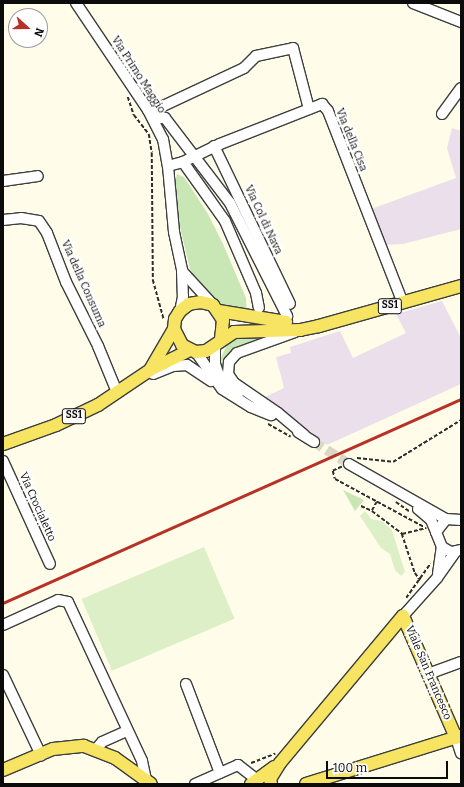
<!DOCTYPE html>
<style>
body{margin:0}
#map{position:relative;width:464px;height:787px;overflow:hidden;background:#fffde9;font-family:Bitter,serif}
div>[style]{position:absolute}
.industrial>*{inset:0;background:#eadfea}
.green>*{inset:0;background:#c9e7b5}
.pitch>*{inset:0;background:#dcefc6;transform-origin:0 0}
.minor-tunnel>*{height:10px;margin-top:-5px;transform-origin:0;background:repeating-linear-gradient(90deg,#dad9c8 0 10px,transparent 0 15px)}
.path>*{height:1.5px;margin-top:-0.75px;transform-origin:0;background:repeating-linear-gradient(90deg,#2d2d2d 0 4px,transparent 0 6px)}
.roads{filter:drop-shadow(1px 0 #3e3e3e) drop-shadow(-1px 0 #3e3e3e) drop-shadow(0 1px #3e3e3e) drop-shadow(0 -1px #3e3e3e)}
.minor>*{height:10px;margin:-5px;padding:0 5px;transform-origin:5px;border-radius:5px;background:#fff}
.major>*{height:12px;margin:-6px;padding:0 6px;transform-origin:6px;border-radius:6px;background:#f6e462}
.rail>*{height:2.5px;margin:-1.25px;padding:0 1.25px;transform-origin:1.25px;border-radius:1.25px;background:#b83126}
span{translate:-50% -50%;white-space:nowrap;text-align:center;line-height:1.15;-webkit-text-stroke:4px #fff;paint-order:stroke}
.shield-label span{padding:1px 3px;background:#fff;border:1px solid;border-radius:3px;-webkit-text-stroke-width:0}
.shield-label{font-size:10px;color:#0b0b0b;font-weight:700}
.street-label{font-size:11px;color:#0b0b0b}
.frame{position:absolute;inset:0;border:4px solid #0b0b0b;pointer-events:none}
.north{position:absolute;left:8px;top:8px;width:40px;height:40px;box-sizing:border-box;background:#fff;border:1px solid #9d9d9d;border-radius:50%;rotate:111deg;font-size:11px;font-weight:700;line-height:16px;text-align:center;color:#0b0b0b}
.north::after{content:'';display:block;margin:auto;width:14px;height:18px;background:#b83126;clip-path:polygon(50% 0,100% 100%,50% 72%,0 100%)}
.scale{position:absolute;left:326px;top:761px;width:122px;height:18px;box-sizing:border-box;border:2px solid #0b0b0b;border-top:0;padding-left:5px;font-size:12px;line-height:14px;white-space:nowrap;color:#0b0b0b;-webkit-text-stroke:3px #fff;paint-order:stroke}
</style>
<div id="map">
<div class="industrial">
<div style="clip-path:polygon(452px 128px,461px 131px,461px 229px,403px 244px,384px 245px,371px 209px,456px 178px,447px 148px)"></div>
<div style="clip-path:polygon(442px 301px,461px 338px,461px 384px,327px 445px,265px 397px,284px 388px,276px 357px,291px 353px,290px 347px,340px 331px,353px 358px,406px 333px,396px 314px)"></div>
</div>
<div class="green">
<div style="clip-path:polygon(177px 174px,184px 177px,208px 214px,223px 244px,246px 298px,247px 314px,223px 305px,207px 294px,198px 284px,190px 269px,179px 223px,175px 183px)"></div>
<div style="clip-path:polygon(265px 336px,233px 350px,222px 368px,221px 358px,227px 344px,237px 337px)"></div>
<div style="clip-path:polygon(343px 490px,364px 500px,355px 511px)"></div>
</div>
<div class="pitch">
<div style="clip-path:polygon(365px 511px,371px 519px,382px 521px,392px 530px,405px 572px,401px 576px,395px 570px,390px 554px,381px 548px,360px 516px)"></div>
<div style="left:204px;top:547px;width:78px;height:133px;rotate:67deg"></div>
</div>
<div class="minor-tunnel">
<div style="left:314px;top:442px;width:41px;rotate:32.2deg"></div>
</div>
<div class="path">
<div style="left:128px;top:97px;width:19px;rotate:72deg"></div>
<div style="left:134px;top:115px;width:24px;rotate:52deg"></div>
<div style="left:149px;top:134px;width:19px;rotate:81deg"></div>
<div style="left:152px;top:153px;width:127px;rotate:89.5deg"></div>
<div style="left:153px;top:280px;width:41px;rotate:74.6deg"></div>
<div style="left:268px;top:424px;width:26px;rotate:29deg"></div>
<div style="left:357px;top:458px;width:36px;rotate:6deg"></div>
<div style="left:393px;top:462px;width:80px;rotate:-31.7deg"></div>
<div style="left:342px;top:467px;width:10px;rotate:156deg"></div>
<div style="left:333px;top:471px;width:8px;rotate:76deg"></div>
<div style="left:335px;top:479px;width:101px;rotate:28.3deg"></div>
<div style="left:377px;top:502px;width:10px;rotate:119deg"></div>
<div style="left:372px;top:511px;width:38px;rotate:37deg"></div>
<div style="left:402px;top:534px;width:41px;rotate:71.6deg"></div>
<div style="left:415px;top:573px;width:9px;rotate:54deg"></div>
<div style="left:396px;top:502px;width:16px;rotate:35deg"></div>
<div style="left:361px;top:506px;width:12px;rotate:24deg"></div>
<div style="left:402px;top:534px;width:25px;rotate:-14deg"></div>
<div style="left:406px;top:598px;width:42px;rotate:-54.8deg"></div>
<div style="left:251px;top:763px;width:26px;rotate:-21deg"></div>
</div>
<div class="roads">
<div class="minor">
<div style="left:76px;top:3px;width:129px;rotate:56.1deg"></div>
<div style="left:148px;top:110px;width:33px;rotate:63deg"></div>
<div style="left:163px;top:139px;width:27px;rotate:80deg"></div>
<div style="left:168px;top:166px;width:66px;rotate:84.8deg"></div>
<div style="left:174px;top:232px;width:40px;rotate:78deg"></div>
<div style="left:182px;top:271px;width:26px;rotate:88deg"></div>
<div style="left:183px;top:297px;width:14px;rotate:102deg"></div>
<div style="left:413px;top:3px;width:52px;rotate:21.6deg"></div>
<div style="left:148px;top:110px;width:16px;rotate:-15deg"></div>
<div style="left:163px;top:106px;width:89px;rotate:-25.1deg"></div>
<div style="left:244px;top:68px;width:17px;rotate:-45deg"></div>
<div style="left:256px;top:56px;width:38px;rotate:-12deg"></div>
<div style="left:293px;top:48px;width:63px;rotate:75.3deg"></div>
<div style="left:442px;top:114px;width:32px;rotate:-54deg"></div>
<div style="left:153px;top:118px;width:12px"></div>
<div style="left:165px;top:118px;width:107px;rotate:52.6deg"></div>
<div style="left:230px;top:203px;width:127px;rotate:63.2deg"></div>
<div style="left:214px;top:146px;width:175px;rotate:64.3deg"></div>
<div style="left:183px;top:162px;width:72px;rotate:54.6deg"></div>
<div style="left:225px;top:221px;width:78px;rotate:66.7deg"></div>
<div style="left:256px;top:293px;width:15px;rotate:79deg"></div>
<div style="left:168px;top:166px;width:16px;rotate:-15deg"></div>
<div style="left:183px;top:162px;width:41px;rotate:-25.9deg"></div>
<div style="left:220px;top:144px;width:110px;rotate:-21.4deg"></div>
<div style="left:322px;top:104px;width:9px;rotate:49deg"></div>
<div style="left:328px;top:111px;width:206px;rotate:68.7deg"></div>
<div style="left:3px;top:181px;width:35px;rotate:-8deg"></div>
<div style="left:3px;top:220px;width:18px;rotate:-6deg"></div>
<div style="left:21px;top:218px;width:18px;rotate:9deg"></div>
<div style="left:39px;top:221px;width:14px;rotate:56deg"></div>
<div style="left:47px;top:233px;width:53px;rotate:68.8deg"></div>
<div style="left:66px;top:282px;width:72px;rotate:63.4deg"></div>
<div style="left:98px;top:346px;width:50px;rotate:67.6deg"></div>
<div style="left:182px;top:271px;width:46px;rotate:47.6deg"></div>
<div style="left:295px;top:332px;width:62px;rotate:160.1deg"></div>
<div style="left:237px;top:353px;width:12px;rotate:132deg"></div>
<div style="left:229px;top:362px;width:12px;rotate:95deg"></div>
<div style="left:228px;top:374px;width:11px;rotate:56deg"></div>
<div style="left:234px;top:383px;width:53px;rotate:34.3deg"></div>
<div style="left:278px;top:413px;width:34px;rotate:40deg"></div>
<div style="left:215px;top:346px;width:18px;rotate:90deg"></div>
<div style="left:215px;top:364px;width:18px;rotate:71deg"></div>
<div style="left:221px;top:381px;width:21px;rotate:35deg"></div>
<div style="left:196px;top:352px;width:45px;rotate:54.9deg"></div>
<div style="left:222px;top:389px;width:34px;rotate:32deg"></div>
<div style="left:251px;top:407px;width:22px;rotate:22deg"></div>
<div style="left:153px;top:374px;width:22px;rotate:-22deg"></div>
<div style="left:173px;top:366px;width:14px;rotate:-4deg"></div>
<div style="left:187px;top:365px;width:29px;rotate:34deg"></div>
<div style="left:298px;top:432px;width:19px;rotate:32deg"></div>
<div style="left:3px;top:461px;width:113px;rotate:65.5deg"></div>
<div style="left:349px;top:464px;width:112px;rotate:29.6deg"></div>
<div style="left:418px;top:509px;width:17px;rotate:40deg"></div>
<div style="left:431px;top:520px;width:13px;rotate:67deg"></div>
<div style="left:460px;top:550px;width:9px;rotate:167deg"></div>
<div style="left:451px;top:552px;width:10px;rotate:-151deg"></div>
<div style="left:442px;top:547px;width:16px;rotate:-112deg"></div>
<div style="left:436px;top:532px;width:16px;rotate:-52deg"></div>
<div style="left:446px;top:519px;width:15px;rotate:4deg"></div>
<div style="left:438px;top:574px;width:27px;rotate:-82deg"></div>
<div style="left:403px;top:616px;width:51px;rotate:-48.2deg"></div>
<div style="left:437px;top:578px;width:32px;rotate:-55deg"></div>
<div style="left:3px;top:625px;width:60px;rotate:-24.4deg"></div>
<div style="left:58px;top:600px;width:10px;rotate:11deg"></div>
<div style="left:68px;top:602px;width:175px;rotate:65deg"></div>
<div style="left:142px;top:761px;width:19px;rotate:78deg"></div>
<div style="left:428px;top:674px;width:35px;rotate:-20deg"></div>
<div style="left:3px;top:675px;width:89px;rotate:64.6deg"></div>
<div style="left:186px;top:684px;width:95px;rotate:69.1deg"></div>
<div style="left:456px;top:738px;width:16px;rotate:72deg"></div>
<div style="left:96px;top:749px;width:9px;rotate:-49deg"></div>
<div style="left:102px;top:742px;width:27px;rotate:-24deg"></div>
<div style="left:195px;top:784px;width:47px;rotate:-23.8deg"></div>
<div style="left:238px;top:765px;width:24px;rotate:38deg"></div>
</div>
<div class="major">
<div style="left:219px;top:311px;width:68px;rotate:9.3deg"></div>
<div style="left:221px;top:339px;width:19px;rotate:-84deg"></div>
<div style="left:223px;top:320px;width:18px;rotate:-124deg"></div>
<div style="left:213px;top:305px;width:12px;rotate:-166deg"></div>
<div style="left:201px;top:302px;width:12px;rotate:171deg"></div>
<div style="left:189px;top:304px;width:11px;rotate:142deg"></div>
<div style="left:180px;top:311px;width:9px;rotate:122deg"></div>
<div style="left:175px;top:319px;width:10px;rotate:96deg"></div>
<div style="left:174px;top:329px;width:18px;rotate:63deg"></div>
<div style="left:182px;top:345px;width:16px;rotate:27deg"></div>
<div style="left:196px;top:352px;width:10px;rotate:-6deg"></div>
<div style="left:206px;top:351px;width:34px;rotate:-34deg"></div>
<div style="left:234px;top:332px;width:66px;rotate:-1.7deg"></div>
<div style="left:300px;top:330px;width:19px;rotate:-12deg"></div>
<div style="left:319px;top:326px;width:148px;rotate:-15.7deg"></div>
<div style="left:150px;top:370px;width:48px;rotate:-59.7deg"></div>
<div style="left:3px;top:444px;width:56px;rotate:-19.7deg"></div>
<div style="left:56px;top:425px;width:47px;rotate:-25.5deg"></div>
<div style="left:98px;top:405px;width:63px;rotate:-33.9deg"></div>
<div style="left:150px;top:370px;width:45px;rotate:-26.6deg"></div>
<div style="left:3px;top:770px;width:54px;rotate:-22.8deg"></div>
<div style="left:53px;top:749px;width:31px;rotate:-6deg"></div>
<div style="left:84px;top:746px;width:33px;rotate:21deg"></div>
<div style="left:115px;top:758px;width:44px;rotate:35.8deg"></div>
<div style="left:251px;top:784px;width:29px;rotate:-36deg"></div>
<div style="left:271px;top:784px;width:5px;rotate:-101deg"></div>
<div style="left:270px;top:779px;width:19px;rotate:-58deg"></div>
<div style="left:280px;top:763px;width:192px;rotate:-50.1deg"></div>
<div style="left:403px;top:616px;width:133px;rotate:66.5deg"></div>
<div style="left:306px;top:784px;width:162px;rotate:-17.2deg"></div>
</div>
</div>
<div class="rail">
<div style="left:3px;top:603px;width:501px;rotate:-24.01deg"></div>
</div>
<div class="shield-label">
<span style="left:390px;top:306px">SS1</span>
<span style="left:74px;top:416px">SS1</span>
</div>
<div class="street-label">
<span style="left:138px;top:75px;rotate:57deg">Via Primo Maggio</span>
<span style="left:351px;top:140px;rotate:68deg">Via della Cisa</span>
<span style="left:263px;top:220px;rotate:65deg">Via Col di Nava</span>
<span style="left:83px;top:284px;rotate:66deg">Via della Consuma</span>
<span style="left:37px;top:507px;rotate:66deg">Via Crocialetto</span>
<span style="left:428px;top:673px;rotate:67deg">Viale San Francesco</span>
</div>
<div class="frame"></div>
<div class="north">N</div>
<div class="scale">100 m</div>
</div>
